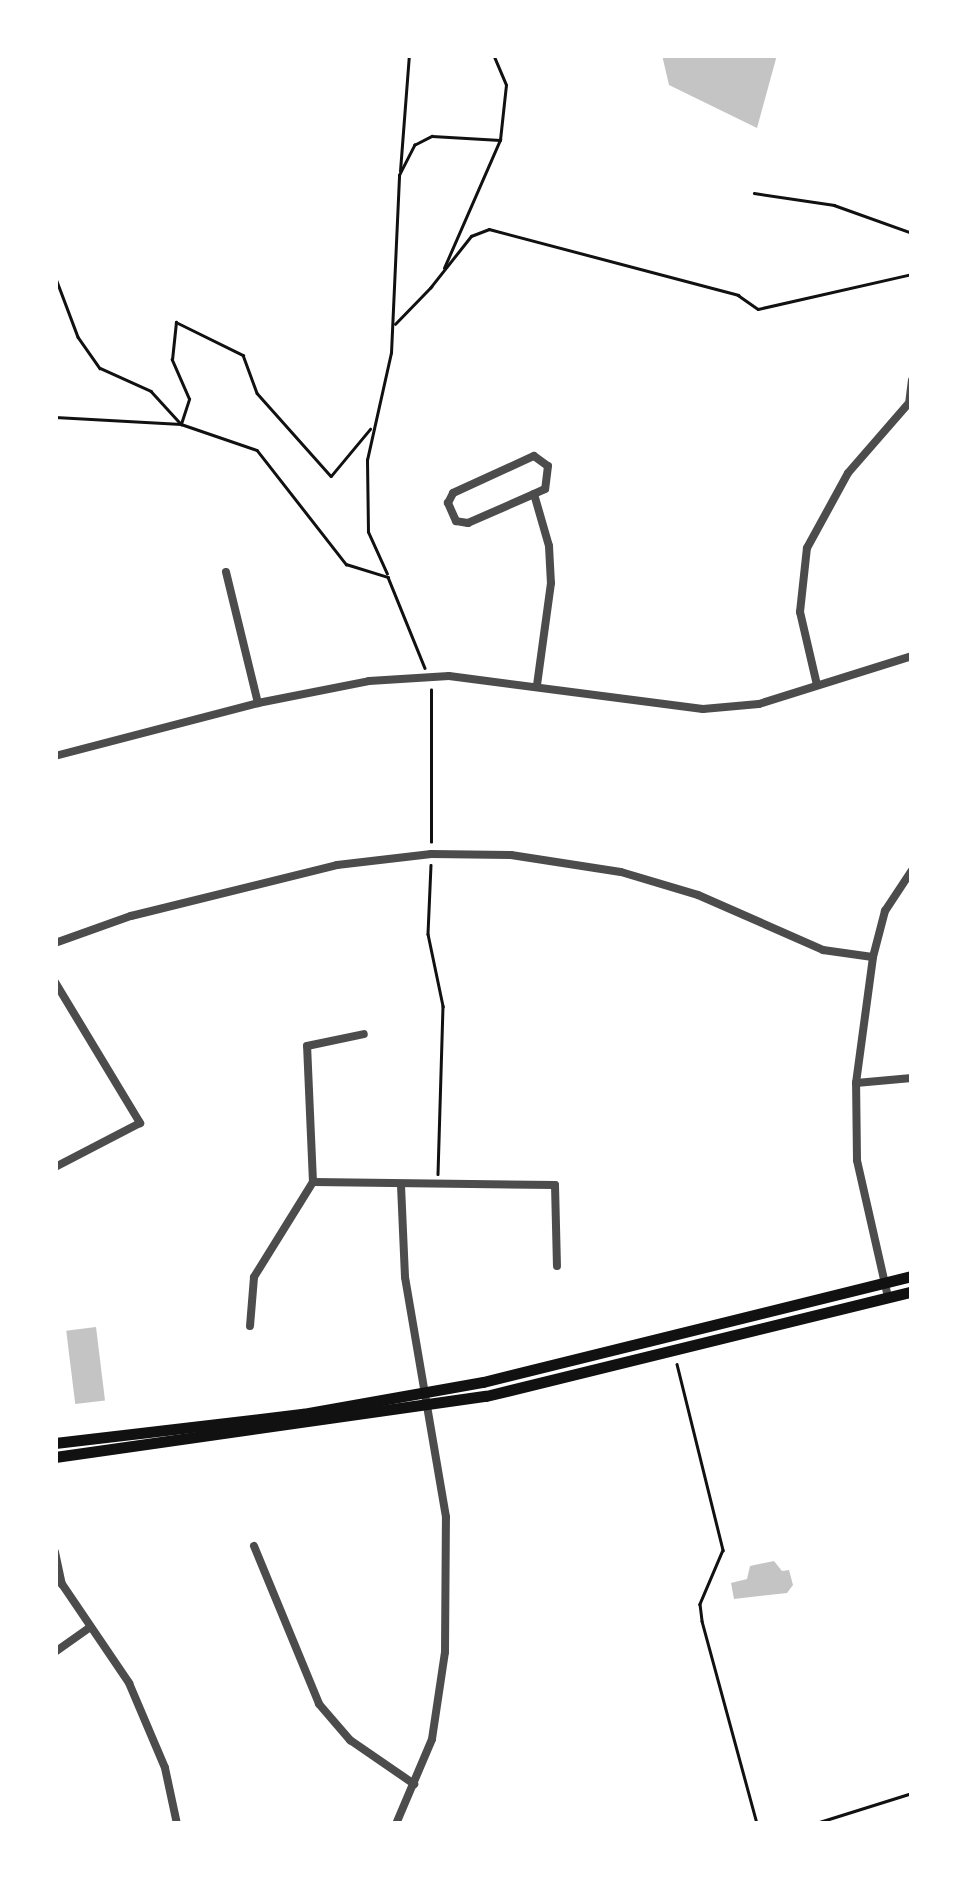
<!DOCTYPE html>
<style>
body{margin:0}
#map{position:relative;width:967px;height:1879px;overflow:hidden;background:#fff;font-family:Barlow,sans-serif}
div>[style]{position:absolute}
.building>*{inset:0;background:#c4c4c4;transform-origin:0 0}
.path>*{height:2.5px;margin:-1.25px;padding:0 1.25px;transform-origin:1.25px;border-radius:1.25px;background:#111}
.minor>*{height:8px;margin:-4px;padding:0 4px;transform-origin:4px;border-radius:4px;background:#4c4c4c}
.secondary>*{height:11px;margin:-5.5px;padding:0 5.5px;transform-origin:5.5px;border-radius:5.5px;background:#111}
span{translate:-50% -50%;white-space:nowrap;text-align:center;line-height:1.15;-webkit-text-stroke:8px #fff;paint-order:stroke}
.frame{position:absolute;inset:0;border:58px solid #fff;pointer-events:none}
</style>
<div id="map">
<div class="building">
<div style="clip-path:polygon(662px 55px,777px 55px,757px 128px,669px 85px)"></div>
<div style="left:96px;top:1327px;width:74px;height:30px;rotate:83deg"></div>
<div style="clip-path:polygon(774px 1561px,782px 1571px,789px 1570px,793px 1585px,787px 1593px,734px 1599px,731px 1583px,747px 1579px,750px 1566px)"></div>
</div>
<div class="path">
<div style="left:400px;top:171px;width:116px;rotate:-85.6deg"></div>
<div style="left:754px;top:193px;width:81px;rotate:8.5deg"></div>
<div style="left:834px;top:205px;width:83px;rotate:19.7deg"></div>
<div style="left:444px;top:268px;width:140px;rotate:-66.4deg"></div>
<div style="left:500px;top:140px;width:55px;rotate:-83.8deg"></div>
<div style="left:506px;top:85px;width:33px;rotate:-113deg"></div>
<div style="left:55px;top:276px;width:65px;rotate:69.3deg"></div>
<div style="left:78px;top:337px;width:38px;rotate:55deg"></div>
<div style="left:100px;top:368px;width:56px;rotate:24.3deg"></div>
<div style="left:151px;top:391px;width:45px;rotate:47.7deg"></div>
<div style="left:181px;top:424px;width:80px;rotate:18.9deg"></div>
<div style="left:257px;top:450px;width:145px;rotate:52deg"></div>
<div style="left:346px;top:564px;width:44px;rotate:17.2deg"></div>
<div style="left:388px;top:577px;width:98px;rotate:67.9deg"></div>
<div style="left:430px;top:288px;width:66px;rotate:-51.7deg"></div>
<div style="left:471px;top:236px;width:19px;rotate:-21deg"></div>
<div style="left:489px;top:229px;width:258px;rotate:14.8deg"></div>
<div style="left:738px;top:295px;width:24px;rotate:35deg"></div>
<div style="left:758px;top:309px;width:158px;rotate:-12.8deg"></div>
<div style="left:395px;top:324px;width:52px;rotate:-45.8deg"></div>
<div style="left:55px;top:417px;width:126px;rotate:3.2deg"></div>
<div style="left:181px;top:424px;width:26px;rotate:-72deg"></div>
<div style="left:189px;top:399px;width:43px;rotate:-113.6deg"></div>
<div style="left:172px;top:360px;width:38px;rotate:-84deg"></div>
<div style="left:176px;top:322px;width:75px;rotate:26.2deg"></div>
<div style="left:243px;top:355px;width:40px;rotate:69.8deg"></div>
<div style="left:257px;top:393px;width:111px;rotate:48.3deg"></div>
<div style="left:331px;top:476px;width:61px;rotate:-50.3deg"></div>
<div style="left:387px;top:574px;width:46px;rotate:-114.3deg"></div>
<div style="left:368px;top:532px;width:72px;rotate:-90.8deg"></div>
<div style="left:367px;top:460px;width:110px;rotate:-77.4deg"></div>
<div style="left:391px;top:353px;width:178px;rotate:-87.4deg"></div>
<div style="left:399px;top:175px;width:34px;rotate:-63deg"></div>
<div style="left:414px;top:145px;width:20px;rotate:-27deg"></div>
<div style="left:432px;top:136px;width:68px;rotate:3.4deg"></div>
<div style="left:431px;top:842px;width:152px;rotate:-90deg"></div>
<div style="left:431px;top:865px;width:69px;rotate:92.5deg"></div>
<div style="left:428px;top:934px;width:74px;rotate:78.2deg"></div>
<div style="left:443px;top:1006px;width:168px;rotate:91.7deg"></div>
<div style="left:677px;top:1364px;width:192px;rotate:76.1deg"></div>
<div style="left:723px;top:1550px;width:59px;rotate:113.1deg"></div>
<div style="left:700px;top:1604px;width:17px;rotate:83deg"></div>
<div style="left:702px;top:1621px;width:210px;rotate:74.8deg"></div>
<div style="left:813px;top:1824px;width:104px;rotate:-17.4deg"></div>
</div>
<div class="minor">
<div style="left:909px;top:404px;width:24px;rotate:-83deg"></div>
<div style="left:534px;top:494px;width:72px;rotate:156.3deg"></div>
<div style="left:468px;top:523px;width:12px;rotate:-171deg"></div>
<div style="left:456px;top:521px;width:20px;rotate:-114deg"></div>
<div style="left:448px;top:503px;width:11px;rotate:-63deg"></div>
<div style="left:453px;top:493px;width:89px;rotate:-24.6deg"></div>
<div style="left:534px;top:456px;width:17px;rotate:36deg"></div>
<div style="left:548px;top:466px;width:23px;rotate:97deg"></div>
<div style="left:545px;top:489px;width:12px;rotate:156deg"></div>
<div style="left:534px;top:494px;width:54px;rotate:73.9deg"></div>
<div style="left:549px;top:546px;width:37px;rotate:87deg"></div>
<div style="left:551px;top:583px;width:103px;rotate:97.8deg"></div>
<div style="left:226px;top:572px;width:135px;rotate:76.3deg"></div>
<div style="left:817px;top:685px;width:75px;rotate:-103.1deg"></div>
<div style="left:800px;top:612px;width:64px;rotate:-83.8deg"></div>
<div style="left:807px;top:548px;width:85px;rotate:-61.3deg"></div>
<div style="left:848px;top:473px;width:91px;rotate:-49deg"></div>
<div style="left:55px;top:756px;width:210px;rotate:-14.6deg"></div>
<div style="left:258px;top:703px;width:113px;rotate:-11.2deg"></div>
<div style="left:369px;top:681px;width:80px;rotate:-3.6deg"></div>
<div style="left:449px;top:676px;width:256px;rotate:7.4deg"></div>
<div style="left:703px;top:709px;width:56px;rotate:-5.1deg"></div>
<div style="left:759px;top:704px;width:160px;rotate:-17.4deg"></div>
<div style="left:55px;top:943px;width:81px;rotate:-19.6deg"></div>
<div style="left:131px;top:916px;width:212px;rotate:-13.9deg"></div>
<div style="left:337px;top:865px;width:95px;rotate:-6.7deg"></div>
<div style="left:431px;top:854px;width:80px;rotate:0.7deg"></div>
<div style="left:511px;top:855px;width:111px;rotate:8.8deg"></div>
<div style="left:621px;top:872px;width:80px;rotate:16.6deg"></div>
<div style="left:698px;top:895px;width:137px;rotate:23.7deg"></div>
<div style="left:823px;top:950px;width:50px;rotate:8deg"></div>
<div style="left:55px;top:982px;width:165px;rotate:58.9deg"></div>
<div style="left:140px;top:1123px;width:96px;rotate:152.6deg"></div>
<div style="left:856px;top:1083px;width:56px;rotate:-5.1deg"></div>
<div style="left:313px;top:1182px;width:242px;rotate:0.7deg"></div>
<div style="left:555px;top:1185px;width:81px;rotate:88.6deg"></div>
<div style="left:888px;top:1297px;width:140px;rotate:-102.8deg"></div>
<div style="left:857px;top:1160px;width:77px;rotate:-90.7deg"></div>
<div style="left:856px;top:1083px;width:127px;rotate:-82.3deg"></div>
<div style="left:873px;top:957px;width:48px;rotate:-75.4deg"></div>
<div style="left:885px;top:911px;width:49px;rotate:-56.6deg"></div>
<div style="left:250px;top:1326px;width:49px;rotate:-85.3deg"></div>
<div style="left:254px;top:1277px;width:112px;rotate:-58.2deg"></div>
<div style="left:313px;top:1182px;width:136px;rotate:-92.5deg"></div>
<div style="left:307px;top:1046px;width:58px;rotate:-11.9deg"></div>
<div style="left:254px;top:1546px;width:171px;rotate:67.6deg"></div>
<div style="left:319px;top:1704px;width:48px;rotate:49.3deg"></div>
<div style="left:350px;top:1740px;width:78px;rotate:34.5deg"></div>
<div style="left:55px;top:1552px;width:33px;rotate:78deg"></div>
<div style="left:62px;top:1584px;width:120px;rotate:55.9deg"></div>
<div style="left:129px;top:1683px;width:92px;rotate:67deg"></div>
<div style="left:165px;top:1768px;width:57px;rotate:77.9deg"></div>
<div style="left:55px;top:1652px;width:42px;rotate:-35.2deg"></div>
<div style="left:396px;top:1824px;width:92px;rotate:-67deg"></div>
<div style="left:432px;top:1739px;width:88px;rotate:-81.5deg"></div>
<div style="left:445px;top:1652px;width:135px;rotate:-89.6deg"></div>
<div style="left:446px;top:1517px;width:243px;rotate:-99.7deg"></div>
<div style="left:405px;top:1277px;width:93px;rotate:-92.5deg"></div>
</div>
<div class="secondary">
<div style="left:55px;top:1443px;width:250px;rotate:-6.7deg"></div>
<div style="left:303px;top:1414px;width:183px;rotate:-10.1deg"></div>
<div style="left:483px;top:1382px;width:442px;rotate:-13.9deg"></div>
<div style="left:55px;top:1457px;width:435px;rotate:-8.1deg"></div>
<div style="left:486px;top:1396px;width:439px;rotate:-13.8deg"></div>
</div>
<div class="frame"></div>
</div>
